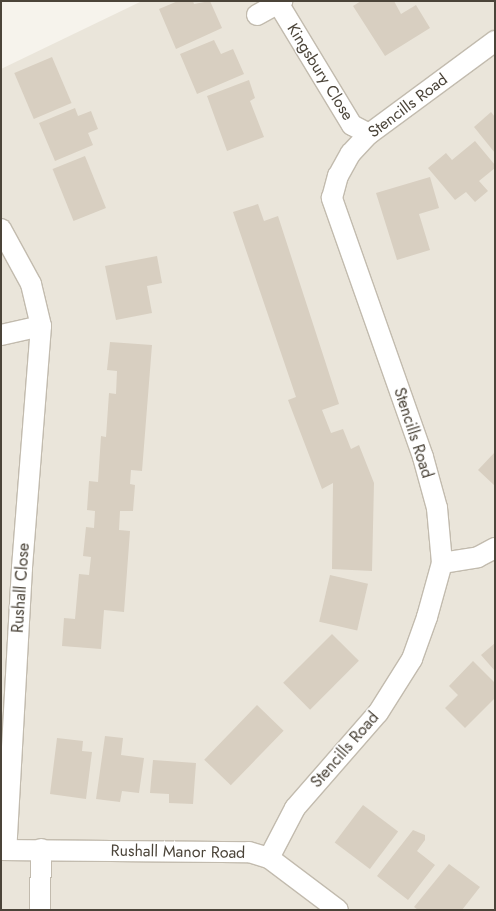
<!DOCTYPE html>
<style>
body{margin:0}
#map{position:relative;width:496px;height:911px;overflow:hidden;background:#f6f3ec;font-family:Jost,sans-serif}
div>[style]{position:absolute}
.residential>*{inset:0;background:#eae5da}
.building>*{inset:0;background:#d8cfc1;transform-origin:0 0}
.roads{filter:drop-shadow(1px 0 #c2bbae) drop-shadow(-1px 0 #c2bbae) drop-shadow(0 1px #c2bbae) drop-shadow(0 -1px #c2bbae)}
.minor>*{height:20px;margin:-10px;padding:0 10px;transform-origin:10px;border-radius:10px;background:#fff}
span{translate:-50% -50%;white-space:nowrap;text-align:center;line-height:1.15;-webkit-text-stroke:3px #fff;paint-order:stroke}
.street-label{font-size:16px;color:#4b4439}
.frame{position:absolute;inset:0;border:2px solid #4b4439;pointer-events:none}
</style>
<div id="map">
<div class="residential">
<div style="clip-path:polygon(142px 1px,495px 1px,495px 910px,1px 910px,1px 69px)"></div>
</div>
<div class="building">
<div style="clip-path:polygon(178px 1px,193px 1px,194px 4px,210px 1px,222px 28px,176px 49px,159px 9px)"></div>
<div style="clip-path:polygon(361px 1px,394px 1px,401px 14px,416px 5px,430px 28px,385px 56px,353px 6px)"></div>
<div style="clip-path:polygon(214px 40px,221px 54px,233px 49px,244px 74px,197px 94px,180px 54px)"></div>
<div style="left:52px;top:57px;width:50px;height:41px;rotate:67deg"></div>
<div style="clip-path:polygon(249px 80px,255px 98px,250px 101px,264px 137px,227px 151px,207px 96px)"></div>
<div style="clip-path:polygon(75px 108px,78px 116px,91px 111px,98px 129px,88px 133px,93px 145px,55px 161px,39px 123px)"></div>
<div style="clip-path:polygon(491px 112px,495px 117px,495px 153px,474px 127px)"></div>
<div style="clip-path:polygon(475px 141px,495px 165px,495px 168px,479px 181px,488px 191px,475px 202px,466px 192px,455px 200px,428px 168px,446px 153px,452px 160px)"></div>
<div style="left:85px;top:156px;width:56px;height:35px;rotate:68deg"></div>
<div style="clip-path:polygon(430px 177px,439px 208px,419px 214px,430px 250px,397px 260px,376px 193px)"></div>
<div style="clip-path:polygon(258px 204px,264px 221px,278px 216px,339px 404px,322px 410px,331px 433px,343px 429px,351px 449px,359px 445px,374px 483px,372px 571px,332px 569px,333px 483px,322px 489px,288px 400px,296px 397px,233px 212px)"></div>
<div style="clip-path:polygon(157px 256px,162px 283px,147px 286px,152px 313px,116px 320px,105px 266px)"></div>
<div style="clip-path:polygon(110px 342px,152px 345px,142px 471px,131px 470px,130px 484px,135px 485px,133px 511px,120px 511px,119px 530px,130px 531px,124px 612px,104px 610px,101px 649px,62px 646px,64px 618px,75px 619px,79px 574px,89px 575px,91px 557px,83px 556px,86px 527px,94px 528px,95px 511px,87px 510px,89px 481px,98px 482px,101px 436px,106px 437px,109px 393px,116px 394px,117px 371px,107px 370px)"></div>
<div style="clip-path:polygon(495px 452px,495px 486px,478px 470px)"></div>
<div style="left:330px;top:575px;width:39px;height:48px;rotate:13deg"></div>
<div style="left:332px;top:634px;width:38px;height:69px;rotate:45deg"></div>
<div style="clip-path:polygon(495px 643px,495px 671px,481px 655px)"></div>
<div style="clip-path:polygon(473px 661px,495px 683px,495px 698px,465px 728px,445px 708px,458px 695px,449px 686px)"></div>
<div style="left:257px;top:705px;width:37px;height:76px;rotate:44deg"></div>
<div style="clip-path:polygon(105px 736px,123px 738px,121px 755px,144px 758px,139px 793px,122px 791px,120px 802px,96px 799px)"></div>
<div style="clip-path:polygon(57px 738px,83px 741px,82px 751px,92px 752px,86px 799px,50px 794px)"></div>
<div style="clip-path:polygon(153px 760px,196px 763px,193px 804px,169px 803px,169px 794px,150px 793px)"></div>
<div style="left:363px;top:805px;width:44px;height:47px;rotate:37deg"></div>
<div style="clip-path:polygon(413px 830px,425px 835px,425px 840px,417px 851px,435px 865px,408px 900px,377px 876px)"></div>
<div style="clip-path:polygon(449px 864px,480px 887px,462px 910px,418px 910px,414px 907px)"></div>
</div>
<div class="roads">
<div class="minor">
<div style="left:278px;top:3px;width:143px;rotate:58.8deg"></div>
<div style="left:352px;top:125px;width:19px;rotate:28deg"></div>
<div style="left:257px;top:15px;width:29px;rotate:-29deg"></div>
<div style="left:1px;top:229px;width:63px;rotate:61.4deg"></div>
<div style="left:31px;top:284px;width:43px;rotate:76.6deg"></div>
<div style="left:41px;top:326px;width:243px;rotate:94.5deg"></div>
<div style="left:22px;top:568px;width:282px;rotate:93.2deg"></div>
<div style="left:1px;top:335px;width:41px;rotate:-12.7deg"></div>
<div style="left:442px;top:563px;width:36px;rotate:-9deg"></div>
<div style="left:478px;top:557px;width:19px;rotate:-28deg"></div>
<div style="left:1px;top:850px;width:248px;rotate:0.5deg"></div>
<div style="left:249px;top:852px;width:21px;rotate:17deg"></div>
<div style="left:269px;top:858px;width:86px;rotate:37deg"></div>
<div style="left:269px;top:858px;width:56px;rotate:-62.5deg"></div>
<div style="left:295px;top:808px;width:126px;rotate:-48.9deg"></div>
<div style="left:378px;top:713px;width:64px;rotate:-57.8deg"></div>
<div style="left:412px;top:659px;width:45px;rotate:-70.3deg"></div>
<div style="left:427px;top:617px;width:56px;rotate:-74.5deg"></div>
<div style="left:442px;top:563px;width:55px;rotate:-95.2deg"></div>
<div style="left:437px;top:508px;width:53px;rotate:-105.4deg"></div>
<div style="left:423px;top:457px;width:275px;rotate:-109.4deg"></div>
<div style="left:332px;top:198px;width:23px;rotate:-75deg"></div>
<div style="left:338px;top:176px;width:26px;rotate:-61deg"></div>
<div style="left:351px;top:153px;width:26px;rotate:-47deg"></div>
<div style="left:369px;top:134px;width:157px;rotate:-36.4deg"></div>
<div style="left:40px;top:910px;width:61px;rotate:-89.1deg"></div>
</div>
</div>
<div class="street-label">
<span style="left:320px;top:72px;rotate:58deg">Kingsbury Close</span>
<span style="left:408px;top:106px;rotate:-37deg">Stencills Road</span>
<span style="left:413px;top:433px;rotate:72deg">Stencills Road</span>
<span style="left:21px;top:588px;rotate:-86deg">Rushall Close</span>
<span style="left:345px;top:750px;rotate:-49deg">Stencills Road</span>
<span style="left:178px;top:852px;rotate:1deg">Rushall Manor Road</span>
</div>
<div class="frame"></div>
</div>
